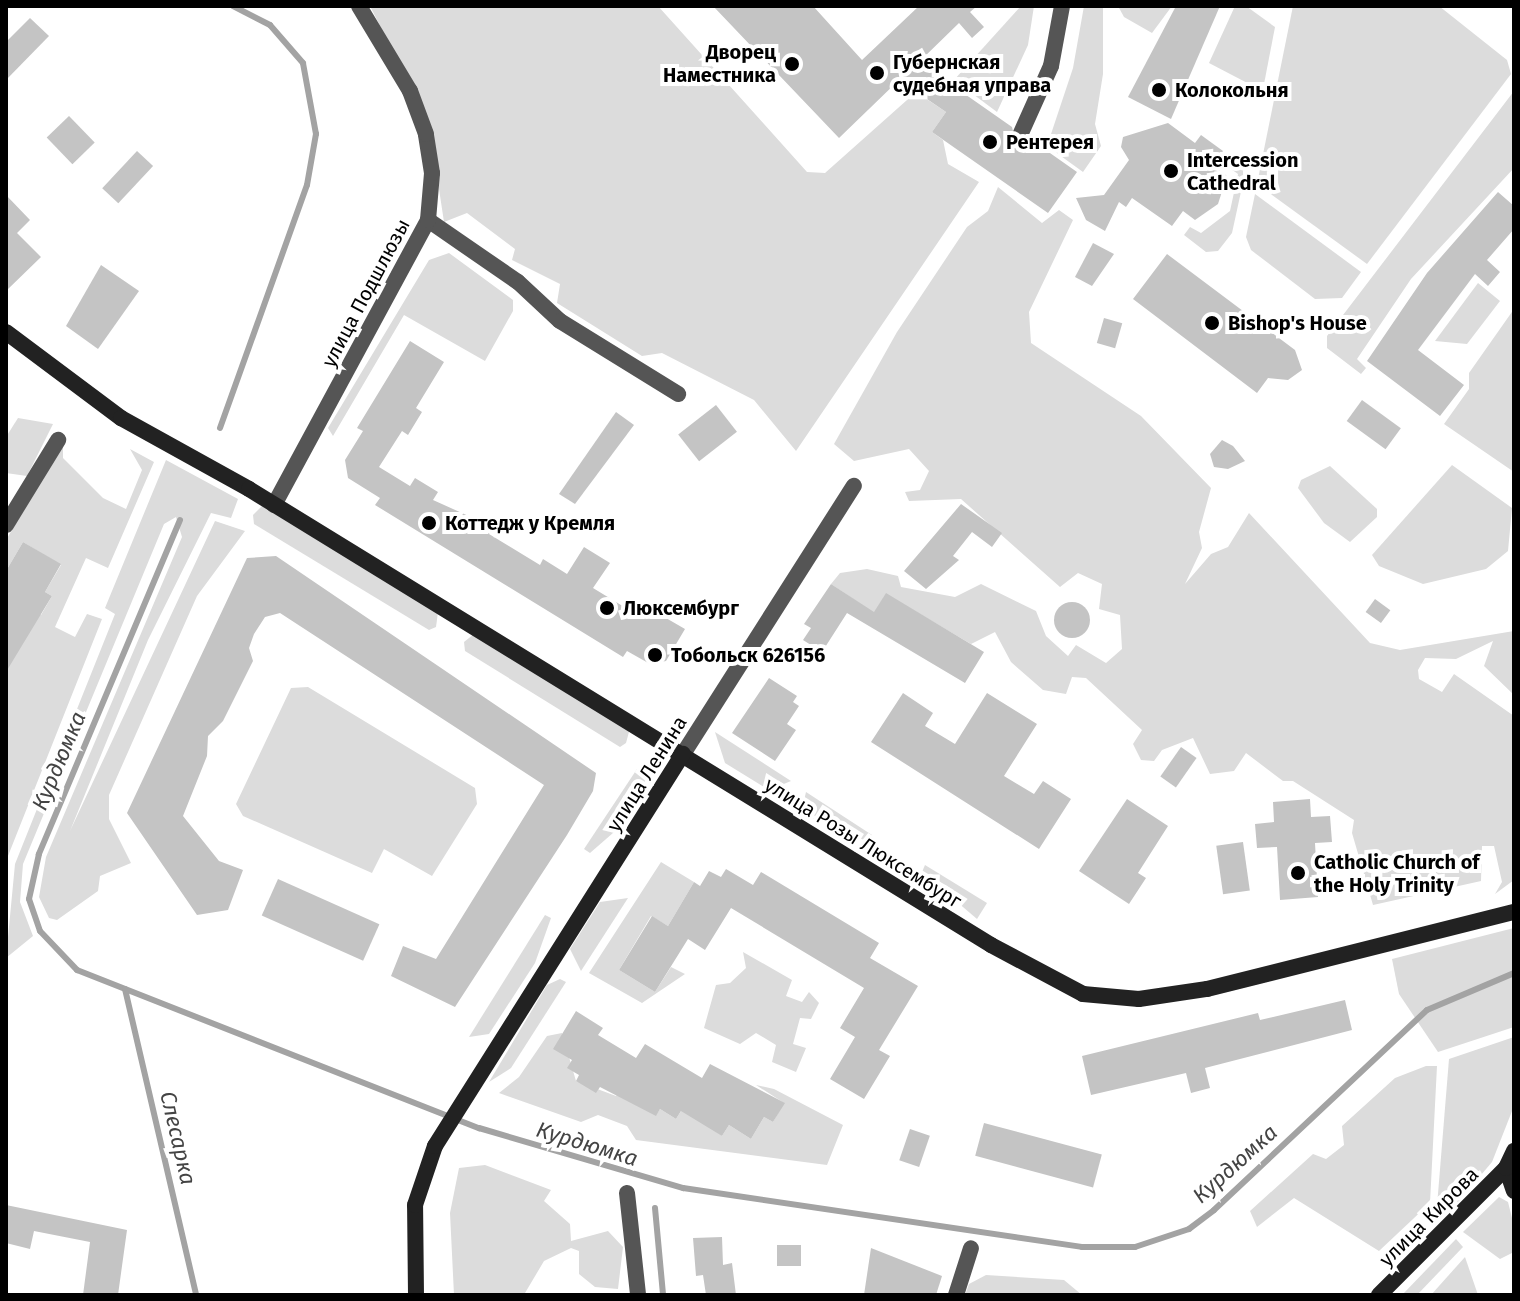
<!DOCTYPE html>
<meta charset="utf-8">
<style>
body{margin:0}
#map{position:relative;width:1520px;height:1301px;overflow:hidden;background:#fff;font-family:"Fira Sans",sans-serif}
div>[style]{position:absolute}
.green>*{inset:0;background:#dcdcdc}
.stream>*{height:6px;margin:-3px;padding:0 3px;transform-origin:3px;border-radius:3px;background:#a3a3a3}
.building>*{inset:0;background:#c4c4c4;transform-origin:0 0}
.round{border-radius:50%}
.street>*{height:16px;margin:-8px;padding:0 8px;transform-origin:8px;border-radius:8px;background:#555}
.secondary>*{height:16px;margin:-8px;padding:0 8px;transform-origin:8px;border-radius:8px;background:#222}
.dots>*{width:22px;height:22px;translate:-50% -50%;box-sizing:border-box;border:4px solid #fff;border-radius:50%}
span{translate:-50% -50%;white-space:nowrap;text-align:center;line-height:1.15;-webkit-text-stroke:8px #fff;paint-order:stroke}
.poi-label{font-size:20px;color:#000;font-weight:700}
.right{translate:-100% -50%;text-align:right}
.left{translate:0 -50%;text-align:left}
.street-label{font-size:20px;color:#000}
.water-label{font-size:22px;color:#444;font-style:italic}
.frame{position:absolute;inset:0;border:8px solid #000;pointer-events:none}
</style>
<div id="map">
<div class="green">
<div style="clip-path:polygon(370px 6px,658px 6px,807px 172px,825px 173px,916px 92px,946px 112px,932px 132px,943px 140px,948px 164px,979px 182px,796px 451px,754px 400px,662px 353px,642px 356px,557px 303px,560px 284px,512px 260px,515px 249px,467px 213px,444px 222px,429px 123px)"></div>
<div style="clip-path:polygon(1021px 6px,1034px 6px,1028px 45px,997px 112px,954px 80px)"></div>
<div style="clip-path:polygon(1084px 6px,1103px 6px,1103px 74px,1095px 124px,1101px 146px,1083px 172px,1047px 146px,1073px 68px)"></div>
<div style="clip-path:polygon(1118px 6px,1172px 6px,1152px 33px,1124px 17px)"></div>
<div style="clip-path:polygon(1235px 6px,1246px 6px,1275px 27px,1264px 84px,1255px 87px,1209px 63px)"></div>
<div style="clip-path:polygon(1293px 6px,1439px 6px,1507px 60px,1511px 74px,1367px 264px,1257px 184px)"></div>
<div style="clip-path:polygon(1514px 91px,1514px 168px,1411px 279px,1357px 359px,1366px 368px,1361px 374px,1327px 348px,1327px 336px)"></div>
<div style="clip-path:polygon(1237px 152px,1247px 164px,1232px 233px,1218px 251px,1206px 252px,1184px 235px,1190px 227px,1201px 233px,1230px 211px,1238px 174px,1228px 167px)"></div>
<div style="clip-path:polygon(998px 187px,1042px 223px,1059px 210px,1073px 220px,1029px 312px,1031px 343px,1141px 416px,1211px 488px,1199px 532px,1202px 548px,1185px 584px,1211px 554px,1228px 547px,1249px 513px,1370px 643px,1400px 650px,1514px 631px,1514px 695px,1484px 666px,1493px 641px,1456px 659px,1425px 658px,1418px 670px,1419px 679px,1442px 692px,1454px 674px,1514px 716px,1514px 880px,1495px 894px,1502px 882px,1494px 846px,1482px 846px,1481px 881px,1373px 905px,1352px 833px,1354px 820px,1293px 781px,1283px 781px,1246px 753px,1234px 771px,1210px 774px,1193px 738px,1162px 750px,1154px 761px,1141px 760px,1133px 744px,1142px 730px,1086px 678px,1072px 677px,1066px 694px,1043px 690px,1011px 662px,995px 632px,971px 644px,886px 594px,874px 613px,831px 584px,840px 573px,867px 569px,898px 576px,901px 587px,955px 597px,981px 584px,1036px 611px,1046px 636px,1068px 656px,1076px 645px,1106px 663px,1122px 649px,1120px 615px,1099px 609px,1102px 584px,1078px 573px,1060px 587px,961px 499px,909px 501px,905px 492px,920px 490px,929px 471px,909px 449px,854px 461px,834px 444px,897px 332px,967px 227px,988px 211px)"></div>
<div style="clip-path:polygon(1255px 194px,1361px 272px,1342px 298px,1315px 299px,1251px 250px,1246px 237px)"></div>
<div style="clip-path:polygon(449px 253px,513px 300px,513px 311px,485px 361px,404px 315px,333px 436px,328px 428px,429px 260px)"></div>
<div style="clip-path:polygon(1478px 283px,1500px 301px,1467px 344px,1435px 341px)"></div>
<div style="clip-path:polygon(1514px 309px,1514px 472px,1444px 424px,1469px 389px,1469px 373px)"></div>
<div style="clip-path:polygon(18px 418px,53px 424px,27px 476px,6px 473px,6px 437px)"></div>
<div style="clip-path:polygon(63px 445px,63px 458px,103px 498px,126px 509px,142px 470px,130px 449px,154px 462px,108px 568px,86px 558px,55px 627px,75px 637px,87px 614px,102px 619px,6px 861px,6px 672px,34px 611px,41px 615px,52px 596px,45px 592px,61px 565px,23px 542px,6px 571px,6px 540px)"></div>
<div style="clip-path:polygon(166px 460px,238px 499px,231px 518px,211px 513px,148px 640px,70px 831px,215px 521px,245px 531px,197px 596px,109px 795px,109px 819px,131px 863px,100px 876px,98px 891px,57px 920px,49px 918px,39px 897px,46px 857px,182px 537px,176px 517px,164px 524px,23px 864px,20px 902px,33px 936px,6px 958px,15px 864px,115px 614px,105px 608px)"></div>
<div style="clip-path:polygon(1452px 465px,1512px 508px,1508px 551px,1486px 569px,1423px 584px,1379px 566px,1372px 555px)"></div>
<div style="clip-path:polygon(1330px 466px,1377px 509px,1377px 517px,1350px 542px,1324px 523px,1298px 488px,1301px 480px)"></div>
<div style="clip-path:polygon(262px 506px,438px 612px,436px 627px,429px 630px,254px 524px,253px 515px)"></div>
<div style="clip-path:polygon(474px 634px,630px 728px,626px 743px,620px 747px,465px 651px,464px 642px)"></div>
<div style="clip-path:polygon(308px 687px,475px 788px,477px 804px,432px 876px,384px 849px,372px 873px,243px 816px,236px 804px,291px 688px)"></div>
<div style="clip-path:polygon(715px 732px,791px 781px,769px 790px,725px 763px)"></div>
<div style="clip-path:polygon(637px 769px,651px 778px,621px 826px,590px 853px,584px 849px)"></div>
<div style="clip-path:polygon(806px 792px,872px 835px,869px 842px,813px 819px,803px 805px)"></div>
<div style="clip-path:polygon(661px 862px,694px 882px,668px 926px,651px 916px,619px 970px,655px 992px,671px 967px,685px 974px,642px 1003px,589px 973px)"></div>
<div style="clip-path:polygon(925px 865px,987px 903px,977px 919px,922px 872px)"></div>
<div style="clip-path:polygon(628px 898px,581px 971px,570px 949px,600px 902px)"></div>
<div style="clip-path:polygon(545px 915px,551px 918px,535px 963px,489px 1034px,469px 1037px)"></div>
<div style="clip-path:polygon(1514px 928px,1514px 1027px,1438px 1052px,1399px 994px,1392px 959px)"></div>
<div style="clip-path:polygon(743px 952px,792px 980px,786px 996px,802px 1002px,809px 992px,819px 1003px,811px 1019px,800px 1018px,793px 1044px,806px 1048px,796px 1072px,772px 1062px,776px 1045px,756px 1033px,740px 1044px,704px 1028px,716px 985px,730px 983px,746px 968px)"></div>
<div style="clip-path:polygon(560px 979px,566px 982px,511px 1068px,489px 1082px,547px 985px)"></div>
<div style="clip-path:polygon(562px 1033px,576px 1081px,616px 1096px,623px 1086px,656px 1115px,660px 1109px,676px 1119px,685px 1105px,722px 1136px,729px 1125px,751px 1139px,764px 1117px,773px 1122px,784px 1103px,756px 1085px,774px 1089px,843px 1125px,827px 1165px,636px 1140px,627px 1126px,598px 1115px,581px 1122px,499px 1093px,519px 1077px,547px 1036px)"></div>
<div style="clip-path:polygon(1514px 1037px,1514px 1106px,1492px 1162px,1459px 1201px,1445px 1210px,1437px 1206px,1449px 1059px)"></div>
<div style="clip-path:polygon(1426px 1066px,1437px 1066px,1430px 1203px,1379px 1251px,1294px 1198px,1257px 1227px,1250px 1211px,1313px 1154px,1326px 1159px,1344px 1145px,1342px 1126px,1395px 1078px)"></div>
<div style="clip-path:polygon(485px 1165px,551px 1190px,544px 1201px,570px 1224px,571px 1241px,608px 1231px,623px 1247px,618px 1289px,595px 1287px,579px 1274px,579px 1251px,571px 1248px,544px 1261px,525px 1293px,454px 1295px,450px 1213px,459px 1168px)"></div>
<div style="clip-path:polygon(1499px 1197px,1508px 1202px,1514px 1226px,1514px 1252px,1500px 1259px,1463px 1232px)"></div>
<div style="clip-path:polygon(1456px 1239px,1463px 1247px,1417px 1295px,1402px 1295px)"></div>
<div style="clip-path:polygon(1465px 1257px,1478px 1295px,1431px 1295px,1439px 1286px)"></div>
<div style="clip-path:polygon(986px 1275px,1064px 1280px,1082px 1295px,965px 1295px,969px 1284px)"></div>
</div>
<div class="stream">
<div style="left:220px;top:428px;width:258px;rotate:-70.3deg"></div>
<div style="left:307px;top:185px;width:52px;rotate:-80deg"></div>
<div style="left:316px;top:134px;width:72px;rotate:-100.4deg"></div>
<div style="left:303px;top:63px;width:50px;rotate:-131deg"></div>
<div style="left:270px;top:25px;width:42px;rotate:-152.8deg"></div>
<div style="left:180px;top:520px;width:363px;rotate:112.9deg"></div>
<div style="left:39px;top:854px;width:46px;rotate:102.5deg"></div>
<div style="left:29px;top:899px;width:34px;rotate:71deg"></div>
<div style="left:40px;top:931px;width:54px;rotate:46.5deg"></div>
<div style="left:77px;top:970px;width:432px;rotate:21.5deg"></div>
<div style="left:479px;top:1128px;width:213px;rotate:16.4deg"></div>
<div style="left:683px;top:1188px;width:403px;rotate:8.4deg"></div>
<div style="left:1082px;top:1247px;width:53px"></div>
<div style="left:1135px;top:1247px;width:57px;rotate:-18.4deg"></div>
<div style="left:1189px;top:1229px;width:31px;rotate:-37deg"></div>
<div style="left:1214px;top:1210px;width:292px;rotate:-43.2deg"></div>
<div style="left:1427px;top:1010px;width:95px;rotate:-23deg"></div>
<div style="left:125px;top:989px;width:314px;rotate:76.9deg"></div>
<div style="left:655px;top:1208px;width:87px;rotate:84.7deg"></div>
</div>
<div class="building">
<div style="clip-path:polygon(713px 6px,813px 6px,862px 60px,919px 6px,977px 6px,970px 12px,984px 27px,972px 38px,959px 23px,919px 62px,1012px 127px,1016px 143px,1030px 139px,1077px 172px,1048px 213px,932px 132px,946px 112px,899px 80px,839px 138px)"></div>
<div style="clip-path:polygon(1176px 6px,1220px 6px,1171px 119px,1128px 97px)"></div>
<div style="clip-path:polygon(30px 18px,49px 36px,6px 80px,6px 42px)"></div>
<div style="left:69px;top:116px;width:37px;height:31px;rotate:46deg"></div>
<div style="clip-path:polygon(1168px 123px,1195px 143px,1201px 135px,1223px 151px,1213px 165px,1227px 176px,1218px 204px,1195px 220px,1183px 211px,1172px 226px,1132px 198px,1126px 207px,1119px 202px,1105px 231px,1086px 220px,1076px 198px,1104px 195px,1129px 160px,1121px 147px,1123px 137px)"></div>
<div style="left:137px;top:151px;width:22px;height:51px;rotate:43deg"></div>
<div style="clip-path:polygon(1498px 192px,1514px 206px,1514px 229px,1487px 260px,1500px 272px,1488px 286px,1475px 274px,1418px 350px,1464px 385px,1440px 416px,1367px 361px,1427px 273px)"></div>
<div style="clip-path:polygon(6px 195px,30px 220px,17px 233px,41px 257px,6px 291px)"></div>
<div style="clip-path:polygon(1093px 243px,1114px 254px,1092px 286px,1075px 277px)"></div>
<div style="clip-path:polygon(1167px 254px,1295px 350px,1302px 370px,1288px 380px,1268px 378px,1257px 393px,1133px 299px)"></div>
<div style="clip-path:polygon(101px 265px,139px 291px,98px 349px,66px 326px)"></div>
<div style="left:1104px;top:318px;width:19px;height:26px;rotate:16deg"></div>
<div style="clip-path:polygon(410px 341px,444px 362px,416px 408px,422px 412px,408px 435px,402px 431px,379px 467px,410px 486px,415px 478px,438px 492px,433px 500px,493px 527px,489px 534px,540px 565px,543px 559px,567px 574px,584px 547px,610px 563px,593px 588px,639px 616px,659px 614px,685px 629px,666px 661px,650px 664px,627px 651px,623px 657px,375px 505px,380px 498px,348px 478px,345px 460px,363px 431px,357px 428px)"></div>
<div style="left:1362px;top:400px;width:48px;height:26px;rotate:36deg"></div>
<div style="left:716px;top:405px;width:34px;height:48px;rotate:52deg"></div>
<div style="clip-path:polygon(616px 412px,634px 425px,575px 504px,559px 494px)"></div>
<div style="clip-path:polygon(1222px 440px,1233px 446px,1245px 461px,1228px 469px,1214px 467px,1210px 454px)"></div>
<div style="clip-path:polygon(961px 504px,1002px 533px,992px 547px,972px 532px,953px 556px,959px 560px,926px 589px,904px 571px)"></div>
<div style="clip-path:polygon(23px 542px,61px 564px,45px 592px,52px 596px,6px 672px,6px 571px)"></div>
<div style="clip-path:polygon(276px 556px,596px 773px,593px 791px,567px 835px,455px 1007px,391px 976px,403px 946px,436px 959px,544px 785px,280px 613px,265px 617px,254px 634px,249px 648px,253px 661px,223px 721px,208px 736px,207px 756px,183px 816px,219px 861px,243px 870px,228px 910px,197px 915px,127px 813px,247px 558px)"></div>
<div style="clip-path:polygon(831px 584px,874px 612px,886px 593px,984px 652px,965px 683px,847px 613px,822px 652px,803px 640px,811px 628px,804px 624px)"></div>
<div style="left:1375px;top:599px;width:19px;height:16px;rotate:36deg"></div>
<div class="round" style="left:1054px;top:602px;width:36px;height:36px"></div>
<div style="clip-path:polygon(769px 678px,797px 696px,793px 702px,799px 706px,787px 724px,796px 730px,775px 761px,732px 733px)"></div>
<div style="clip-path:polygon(903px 693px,933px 713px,925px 726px,955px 744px,987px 693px,1037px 724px,1004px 776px,1034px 794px,1043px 781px,1071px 799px,1039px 849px,871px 742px)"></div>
<div style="left:1181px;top:747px;width:19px;height:36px;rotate:35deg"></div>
<div style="clip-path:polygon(1127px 799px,1168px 826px,1138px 873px,1146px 878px,1129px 904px,1079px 871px)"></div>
<div style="clip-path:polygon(1310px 799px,1311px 817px,1330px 816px,1332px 842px,1315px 843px,1318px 897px,1280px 900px,1277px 847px,1257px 848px,1255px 824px,1274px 822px,1273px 802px)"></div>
<div style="left:1243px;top:842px;width:49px;height:27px;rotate:82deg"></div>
<div style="clip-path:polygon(726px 869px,753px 885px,761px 872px,879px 943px,870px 958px,918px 986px,879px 1050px,890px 1056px,864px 1099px,830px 1079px,855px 1037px,840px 1028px,864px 988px,731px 908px,705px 950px,688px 939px,655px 992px,619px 970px,652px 916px,668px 926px,694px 882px,700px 886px,709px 871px,721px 877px)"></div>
<div style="left:278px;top:879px;width:111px;height:40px;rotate:24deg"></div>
<div style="clip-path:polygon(1345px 1000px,1352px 1030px,1205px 1068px,1210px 1088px,1191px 1093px,1186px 1073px,1091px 1095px,1082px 1056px,1258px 1013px,1260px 1020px)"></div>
<div style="clip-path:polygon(576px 1011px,603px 1028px,598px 1035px,636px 1058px,645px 1044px,702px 1078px,710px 1064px,785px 1103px,773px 1122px,764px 1117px,751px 1139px,729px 1125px,722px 1136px,681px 1111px,676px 1119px,660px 1109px,656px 1116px,600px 1087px,596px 1093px,576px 1081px,579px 1075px,567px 1068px,572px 1060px,553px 1049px)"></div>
<div style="left:984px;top:1123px;width:122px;height:34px;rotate:15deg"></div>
<div style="left:910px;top:1129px;width:21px;height:33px;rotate:19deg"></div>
<div style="clip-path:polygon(6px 1205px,127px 1230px,118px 1295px,83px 1295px,90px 1242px,34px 1231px,30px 1249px,6px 1243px)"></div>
<div style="clip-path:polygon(722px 1237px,723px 1265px,732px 1263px,736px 1295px,706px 1295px,703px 1275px,696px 1276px,693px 1238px)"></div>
<div style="left:777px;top:1245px;width:24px;height:21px"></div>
<div style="clip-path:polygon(871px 1248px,942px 1276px,936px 1295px,864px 1295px)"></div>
</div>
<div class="street">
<div style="left:1021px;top:133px;width:73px;rotate:-65.9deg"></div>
<div style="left:1051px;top:66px;width:61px;rotate:-79.6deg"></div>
<div style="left:428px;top:220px;width:109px;rotate:34.6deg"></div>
<div style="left:518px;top:282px;width:57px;rotate:42.9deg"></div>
<div style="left:560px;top:321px;width:139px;rotate:31.7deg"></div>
<div style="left:274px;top:505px;width:324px;rotate:-61.6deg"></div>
<div style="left:428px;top:220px;width:47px;rotate:-85.1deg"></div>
<div style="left:432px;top:173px;width:39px;rotate:-99deg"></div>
<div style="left:426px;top:134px;width:46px;rotate:-110.4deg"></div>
<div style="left:410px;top:91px;width:99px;rotate:-121deg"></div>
<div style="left:6px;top:525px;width:100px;rotate:-58.5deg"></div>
<div style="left:683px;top:754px;width:318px;rotate:-57.5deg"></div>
<div style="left:627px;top:1193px;width:103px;rotate:83.8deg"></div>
<div style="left:956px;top:1295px;width:49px;rotate:-72.3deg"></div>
</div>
<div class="secondary">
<div style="left:6px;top:332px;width:144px;rotate:36.8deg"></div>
<div style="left:121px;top:418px;width:146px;rotate:29deg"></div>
<div style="left:249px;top:489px;width:871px;rotate:31.57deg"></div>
<div style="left:991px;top:945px;width:104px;rotate:28deg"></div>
<div style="left:1083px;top:994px;width:56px;rotate:5.1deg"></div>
<div style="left:1139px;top:999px;width:69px;rotate:-8.4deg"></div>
<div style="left:1207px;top:989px;width:317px;rotate:-14.1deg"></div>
<div style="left:1506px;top:1168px;width:24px;rotate:71deg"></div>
<div style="left:416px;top:1295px;width:90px;rotate:-90.6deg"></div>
<div style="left:415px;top:1205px;width:62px;rotate:-71.3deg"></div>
<div style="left:435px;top:1146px;width:464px;rotate:-57.7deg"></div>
<div style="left:1379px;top:1295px;width:180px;rotate:-45deg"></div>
<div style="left:1506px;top:1168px;width:19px;rotate:-65deg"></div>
</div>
<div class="dots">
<div style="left:792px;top:64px;background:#000"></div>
<div style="left:877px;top:73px;background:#000"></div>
<div style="left:1159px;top:90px;background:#000"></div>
<div style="left:990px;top:142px;background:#000"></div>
<div style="left:1171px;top:171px;background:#000"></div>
<div style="left:1212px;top:323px;background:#000"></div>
<div style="left:429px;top:523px;background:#000"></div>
<div style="left:607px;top:608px;background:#000"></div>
<div style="left:655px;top:655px;background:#000"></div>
<div style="left:1298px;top:873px;background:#000"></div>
</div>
<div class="poi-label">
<span class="right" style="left:776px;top:64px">Дворец<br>Наместника</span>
<span class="left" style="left:893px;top:74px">Губернская<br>судебная управа</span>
<span class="left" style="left:1175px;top:90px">Колокольня</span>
<span class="left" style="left:1006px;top:142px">Рентерея</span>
<span class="left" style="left:1187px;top:172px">Intercession<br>Cathedral</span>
<span class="left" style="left:1228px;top:323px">Bishop's House</span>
<span class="left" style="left:445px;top:523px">Коттедж у Кремля</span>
<span class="left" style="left:623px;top:608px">Люксембург</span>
<span class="left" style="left:671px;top:655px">Тобольск 626156</span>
<span class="left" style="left:1314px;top:874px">Catholic Church of<br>the Holy Trinity</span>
</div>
<div class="street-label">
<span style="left:366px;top:293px;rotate:-62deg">улица Подшлюзы</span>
<span style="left:647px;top:774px;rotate:-58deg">улица Ленина</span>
<span style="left:863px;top:843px;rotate:32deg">улица Розы Люксембург</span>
<span style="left:1429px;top:1217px;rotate:-45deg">улица Кирова</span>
</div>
<div class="water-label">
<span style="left:59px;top:761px;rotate:-67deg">Курдюмка</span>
<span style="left:178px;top:1138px;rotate:77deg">Слесарка</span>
<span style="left:587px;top:1144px;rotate:17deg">Курдюмка</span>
<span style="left:1235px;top:1164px;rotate:-42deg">Курдюмка</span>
</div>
<div class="frame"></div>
</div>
